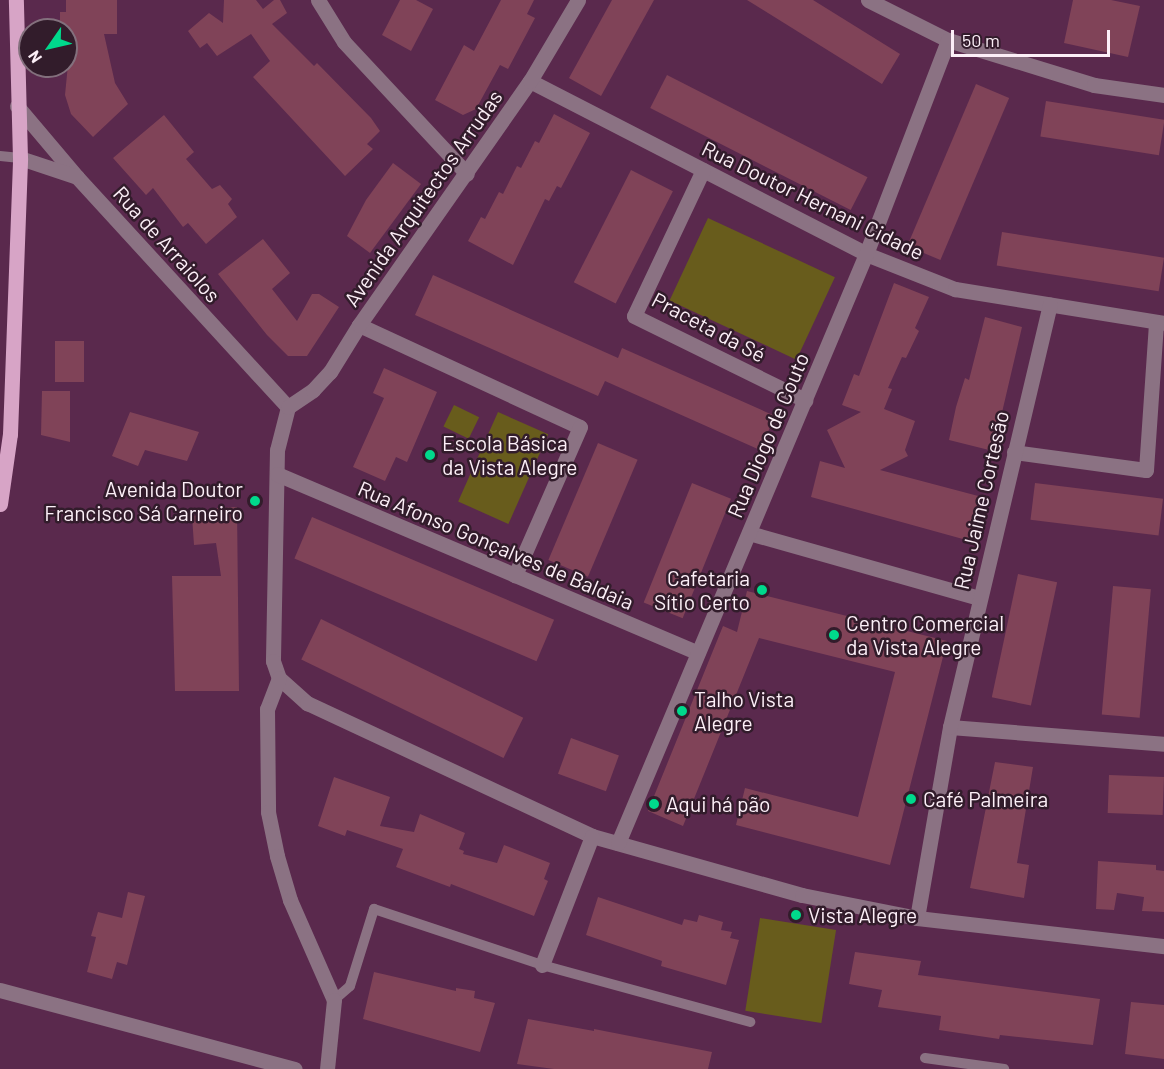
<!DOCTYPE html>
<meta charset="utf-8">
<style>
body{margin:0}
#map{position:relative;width:1164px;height:1069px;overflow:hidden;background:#5a294d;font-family:Barlow,sans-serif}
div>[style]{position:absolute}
.green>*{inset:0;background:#685c1c;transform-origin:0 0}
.building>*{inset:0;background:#804358;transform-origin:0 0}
.service>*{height:10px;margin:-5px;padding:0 5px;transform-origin:5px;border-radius:5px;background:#8b7283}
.minor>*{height:15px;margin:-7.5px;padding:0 7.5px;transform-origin:7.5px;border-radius:7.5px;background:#8b7283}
.tertiary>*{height:15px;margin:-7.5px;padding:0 7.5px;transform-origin:7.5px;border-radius:7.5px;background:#8b7283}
.primary>*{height:15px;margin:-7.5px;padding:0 7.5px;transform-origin:7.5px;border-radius:7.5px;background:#d7a4c6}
.dots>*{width:16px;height:16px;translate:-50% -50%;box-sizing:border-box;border:3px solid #321c2b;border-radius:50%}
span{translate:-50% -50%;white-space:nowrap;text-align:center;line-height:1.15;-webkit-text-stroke:5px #321c2b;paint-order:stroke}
.street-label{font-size:21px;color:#fceff7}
.poi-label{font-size:21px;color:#fceff7}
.left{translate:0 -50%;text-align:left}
.right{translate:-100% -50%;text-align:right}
.north{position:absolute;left:18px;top:18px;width:60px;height:60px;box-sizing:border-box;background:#321c2b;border:2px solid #83707d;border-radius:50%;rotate:236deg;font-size:16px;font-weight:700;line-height:24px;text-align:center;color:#fceff7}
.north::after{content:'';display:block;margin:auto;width:21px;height:27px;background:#00d98c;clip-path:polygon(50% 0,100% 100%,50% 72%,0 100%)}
.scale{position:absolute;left:951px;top:30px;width:159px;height:27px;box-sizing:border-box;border:3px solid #fceff7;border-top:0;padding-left:8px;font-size:18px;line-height:21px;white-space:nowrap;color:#fceff7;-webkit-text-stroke:4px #321c2b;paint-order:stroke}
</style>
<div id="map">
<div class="green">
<div style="left:708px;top:218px;width:140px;height:91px;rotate:25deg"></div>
<div style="left:454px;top:405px;width:28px;height:24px;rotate:26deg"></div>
<div style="left:498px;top:412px;width:55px;height:98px;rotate:24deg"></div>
<div style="left:760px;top:918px;width:77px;height:94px;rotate:9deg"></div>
</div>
<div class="building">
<div style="clip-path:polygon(66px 0,117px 0,117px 34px,104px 34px,115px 83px,128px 104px,93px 137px,71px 114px,65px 95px,71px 34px,66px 34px,66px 30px,60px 30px,60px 12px,66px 12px)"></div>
<div style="clip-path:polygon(224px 0,256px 0,263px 9px,274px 0,280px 0,287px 13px,272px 24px,314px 66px,317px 63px,371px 118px,380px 131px,367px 144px,373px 149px,345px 176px,253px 77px,270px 61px,251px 34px,217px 56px,207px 43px,200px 48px,188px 31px,209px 13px,223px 23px)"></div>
<div style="clip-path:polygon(400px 0,416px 0,433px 9px,411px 51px,382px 35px)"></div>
<div style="clip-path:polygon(501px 0,534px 0,527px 14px,535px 18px,508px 69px,500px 65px,476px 109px,463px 115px,435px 100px,464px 45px,474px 51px)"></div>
<div style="clip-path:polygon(612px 0,654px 0,601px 96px,569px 78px)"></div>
<div style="clip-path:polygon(747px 0,813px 0,900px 54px,882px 84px)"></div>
<div style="clip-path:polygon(1073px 0,1111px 0,1140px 6px,1128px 57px,1064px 43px)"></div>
<div style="left:667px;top:75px;width:225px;height:37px;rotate:27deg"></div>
<div style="left:976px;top:84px;width:36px;height:176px;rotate:23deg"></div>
<div style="left:1046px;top:101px;width:120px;height:36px;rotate:9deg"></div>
<div style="clip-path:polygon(554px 114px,590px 133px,561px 188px,557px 186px,549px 201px,545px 199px,513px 265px,468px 241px,481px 217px,485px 219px,499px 192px,503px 194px,517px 166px,521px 168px,535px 141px,539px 143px)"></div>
<div style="clip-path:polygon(164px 115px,194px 152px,186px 159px,212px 189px,220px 185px,232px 199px,228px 204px,237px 217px,206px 244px,188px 223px,183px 227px,153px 188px,146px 195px,113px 158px)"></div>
<div style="clip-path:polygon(393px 163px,421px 184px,370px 253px,347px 236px,366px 200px)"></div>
<div style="left:631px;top:170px;width:47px;height:126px;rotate:27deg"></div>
<div style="left:1002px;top:232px;width:164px;height:34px;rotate:9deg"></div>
<div style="clip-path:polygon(263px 239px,290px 273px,272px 289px,297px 321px,312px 294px,319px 294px,339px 307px,307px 356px,288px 356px,267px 335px,218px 274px)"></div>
<div style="clip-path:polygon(433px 275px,618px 358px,622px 348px,775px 416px,760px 450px,605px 381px,598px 396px,415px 315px)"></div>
<div style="clip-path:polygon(894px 283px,929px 297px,915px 328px,919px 331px,906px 358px,902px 357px,888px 388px,892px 389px,884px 409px,915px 421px,905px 450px,908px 456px,880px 470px,982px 497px,970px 541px,811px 497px,820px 461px,845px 468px,827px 430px,861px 412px,842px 405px,854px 374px,859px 376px)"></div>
<div style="clip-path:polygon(985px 317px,1022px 327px,993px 451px,949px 440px,956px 407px,965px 378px,969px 380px)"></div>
<div style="left:84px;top:341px;width:41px;height:29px;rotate:90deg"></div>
<div style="clip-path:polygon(384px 368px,437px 392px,407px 462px,396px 457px,385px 481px,353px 467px,384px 398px,373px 393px)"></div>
<div style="clip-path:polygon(42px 391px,70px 391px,70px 442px,41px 435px)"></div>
<div style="clip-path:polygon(130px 412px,199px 432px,187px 461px,145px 450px,138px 466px,112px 456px)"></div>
<div style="left:598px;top:443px;width:43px;height:127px;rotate:23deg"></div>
<div style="left:692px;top:483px;width:42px;height:129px;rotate:22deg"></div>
<div style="left:1035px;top:483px;width:129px;height:37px;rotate:7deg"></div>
<div style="clip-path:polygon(237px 507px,239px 691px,175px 691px,172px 576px,221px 576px,216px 543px,194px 545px,192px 516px,216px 513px,217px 508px)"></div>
<div style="left:312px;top:517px;width:263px;height:45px;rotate:23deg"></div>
<div style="left:1018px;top:574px;width:40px;height:126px;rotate:12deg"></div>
<div style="left:1113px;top:586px;width:38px;height:129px;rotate:5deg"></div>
<div style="clip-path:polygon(747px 591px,947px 641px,890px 865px,736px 825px,745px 788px,858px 817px,895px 672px,759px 638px,683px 826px,648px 811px,723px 626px,737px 632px)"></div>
<div style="left:321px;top:619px;width:225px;height:45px;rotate:26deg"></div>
<div style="left:571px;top:738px;width:51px;height:38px;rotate:20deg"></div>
<div style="clip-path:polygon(995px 762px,1033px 767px,1017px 863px,1029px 865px,1024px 898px,970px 888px)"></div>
<div style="left:1109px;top:775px;width:55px;height:38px;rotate:2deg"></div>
<div style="clip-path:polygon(334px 777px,390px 797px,380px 826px,414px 832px,420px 814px,465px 833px,459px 849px,464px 851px,463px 854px,497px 863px,504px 845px,550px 863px,544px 879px,548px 881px,534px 916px,451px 884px,450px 887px,396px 867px,403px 849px,347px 830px,345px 836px,318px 826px)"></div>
<div style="clip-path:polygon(1098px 861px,1156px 865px,1156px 870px,1164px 871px,1164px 912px,1142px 911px,1144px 897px,1117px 893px,1114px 910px,1096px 909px)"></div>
<div style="clip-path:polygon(128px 892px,145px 896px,127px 965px,117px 962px,112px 979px,87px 972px,96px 937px,91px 936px,98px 912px,122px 918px)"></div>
<div style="clip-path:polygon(598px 897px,682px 925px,684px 919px,697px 922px,699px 915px,723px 922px,721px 930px,732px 932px,730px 938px,739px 940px,726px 985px,661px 966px,662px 961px,586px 935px)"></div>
<div style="clip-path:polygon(855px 952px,921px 961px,918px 975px,1100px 999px,1093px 1045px,1000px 1035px,999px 1039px,939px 1030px,941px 1016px,878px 1007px,882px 990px,849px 984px)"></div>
<div style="clip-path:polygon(374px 972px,456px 991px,456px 988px,475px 991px,474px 998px,495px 1003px,480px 1052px,363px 1019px)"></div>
<div style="clip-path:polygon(1131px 1002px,1164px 1005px,1164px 1059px,1125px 1054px)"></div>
<div style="clip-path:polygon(528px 1019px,594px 1031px,594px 1029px,712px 1052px,708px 1069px,554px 1069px,517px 1064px)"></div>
</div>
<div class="service">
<div style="left:0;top:156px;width:20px;rotate:6deg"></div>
<div style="left:334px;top:1000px;width:21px;rotate:-41deg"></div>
<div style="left:350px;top:986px;width:81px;rotate:-72.7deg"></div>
<div style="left:374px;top:909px;width:177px;rotate:18.4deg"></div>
<div style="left:542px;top:965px;width:216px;rotate:15.3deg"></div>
<div style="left:925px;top:1058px;width:80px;rotate:7.9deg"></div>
</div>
<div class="minor">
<div style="left:318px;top:0;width:49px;rotate:58.2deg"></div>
<div style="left:344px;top:42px;width:180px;rotate:47deg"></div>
<div style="left:868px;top:0;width:89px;rotate:26.6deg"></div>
<div style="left:948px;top:40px;width:153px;rotate:17.1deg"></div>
<div style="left:1094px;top:85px;width:71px;rotate:8.1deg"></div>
<div style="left:530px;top:81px;width:378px;rotate:27.2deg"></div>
<div style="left:866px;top:254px;width:96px;rotate:21.5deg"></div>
<div style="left:955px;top:289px;width:212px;rotate:9.2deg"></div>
<div style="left:17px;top:106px;width:93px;rotate:49.8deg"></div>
<div style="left:77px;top:177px;width:312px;rotate:47.5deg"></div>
<div style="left:20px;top:158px;width:60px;rotate:18.4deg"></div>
<div style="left:703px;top:170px;width:161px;rotate:115.3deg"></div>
<div style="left:634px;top:316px;width:191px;rotate:26.2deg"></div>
<div style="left:359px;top:325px;width:243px;rotate:24.8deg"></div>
<div style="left:580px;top:427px;width:162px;rotate:113.7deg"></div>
<div style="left:288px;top:407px;width:44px;rotate:104.3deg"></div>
<div style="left:277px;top:450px;width:211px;rotate:91.1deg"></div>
<div style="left:273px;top:661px;width:18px;rotate:71deg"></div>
<div style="left:279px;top:678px;width:38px;rotate:42deg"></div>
<div style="left:307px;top:703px;width:315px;rotate:25deg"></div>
<div style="left:592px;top:836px;width:218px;rotate:15.7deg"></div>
<div style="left:802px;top:895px;width:117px;rotate:11.3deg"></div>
<div style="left:917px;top:918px;width:249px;rotate:6.5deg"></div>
<div style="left:288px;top:407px;width:30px;rotate:-34deg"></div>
<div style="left:313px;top:390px;width:25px;rotate:-47deg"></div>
<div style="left:330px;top:372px;width:55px;rotate:-58.3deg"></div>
<div style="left:359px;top:325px;width:298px;rotate:-55deg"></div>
<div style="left:530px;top:81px;width:94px;rotate:-59.3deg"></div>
<div style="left:1014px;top:452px;width:133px;rotate:7.8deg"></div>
<div style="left:1146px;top:470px;width:148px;rotate:-86.1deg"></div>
<div style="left:277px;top:474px;width:457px;rotate:23deg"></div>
<div style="left:749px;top:533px;width:239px;rotate:15.8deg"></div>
<div style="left:279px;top:678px;width:33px;rotate:111deg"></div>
<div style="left:267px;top:709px;width:103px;rotate:89.4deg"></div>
<div style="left:268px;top:812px;width:45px;rotate:78.4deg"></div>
<div style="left:277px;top:856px;width:46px;rotate:73.5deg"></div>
<div style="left:290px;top:900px;width:109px;rotate:66.3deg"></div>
<div style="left:334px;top:1000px;width:69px;rotate:95.8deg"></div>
<div style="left:950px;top:727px;width:215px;rotate:4.5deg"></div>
<div style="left:618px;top:843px;width:639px;rotate:-67.17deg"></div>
<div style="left:866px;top:254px;width:229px;rotate:-69deg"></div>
<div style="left:917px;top:918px;width:194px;rotate:-80.2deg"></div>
<div style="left:950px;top:727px;width:434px;rotate:-76.7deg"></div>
<div style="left:542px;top:965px;width:138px;rotate:-68.8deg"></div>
</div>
<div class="tertiary">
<div style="left:0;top:990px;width:305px;rotate:15deg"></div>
</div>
<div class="primary">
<div style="left:0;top:504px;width:71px;rotate:-81.9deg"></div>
<div style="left:10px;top:434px;width:276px;rotate:-87.9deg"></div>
<div style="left:20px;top:158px;width:158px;rotate:-91.5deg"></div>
</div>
<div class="dots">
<div style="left:430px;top:455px;background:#00d98c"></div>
<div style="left:255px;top:501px;background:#00d98c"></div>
<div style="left:762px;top:590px;background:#00d98c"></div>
<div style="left:834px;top:635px;background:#00d98c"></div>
<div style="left:682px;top:711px;background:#00d98c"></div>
<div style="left:911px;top:799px;background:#00d98c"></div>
<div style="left:654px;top:804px;background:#00d98c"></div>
<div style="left:796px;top:915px;background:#00d98c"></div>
</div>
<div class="street-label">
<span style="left:423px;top:198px;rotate:-55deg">Avenida Arquitectos Arrudas</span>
<span style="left:813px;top:200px;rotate:26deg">Rua Doutor Hernani Cidade</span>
<span style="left:167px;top:244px;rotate:48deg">Rua de Arraiolos</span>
<span style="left:709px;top:327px;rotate:28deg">Praceta da Sé</span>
<span style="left:768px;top:435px;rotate:-67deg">Rua Diogo de Couto</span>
<span style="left:981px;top:500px;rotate:-77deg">Rua Jaime Cortesão</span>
<span style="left:496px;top:545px;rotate:23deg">Rua Afonso Gonçalves de Baldaia</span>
</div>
<div class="poi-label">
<span class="left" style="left:442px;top:455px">Escola Básica<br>da Vista Alegre</span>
<span class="right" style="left:243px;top:501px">Avenida Doutor<br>Francisco Sá Carneiro</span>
<span class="right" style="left:750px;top:590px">Cafetaria<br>Sítio Certo</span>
<span class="left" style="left:846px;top:635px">Centro Comercial<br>da Vista Alegre</span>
<span class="left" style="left:694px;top:711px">Talho Vista<br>Alegre</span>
<span class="left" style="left:923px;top:799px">Café Palmeira</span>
<span class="left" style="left:666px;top:804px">Aqui há pão</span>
<span class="left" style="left:808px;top:915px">Vista Alegre</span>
</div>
<div class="north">N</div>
<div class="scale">50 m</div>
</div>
